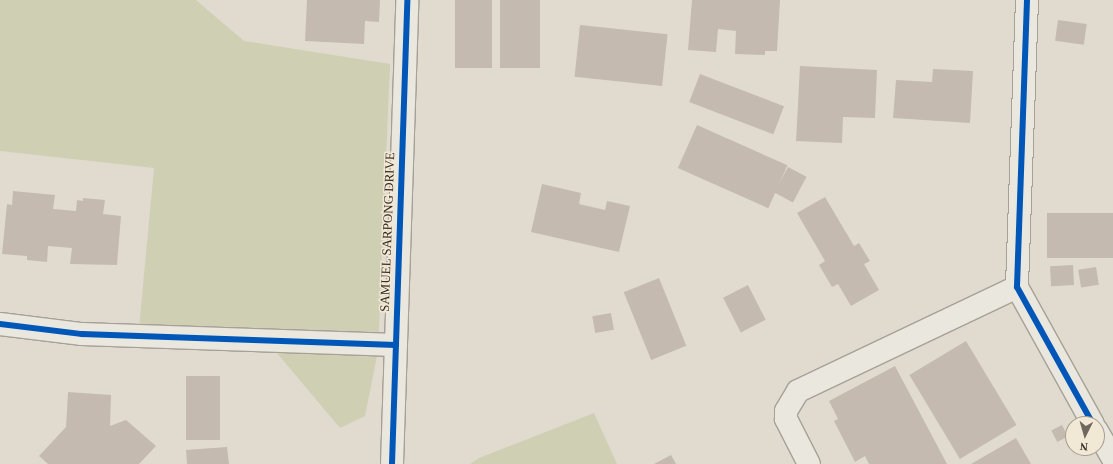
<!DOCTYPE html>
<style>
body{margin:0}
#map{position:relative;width:1113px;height:464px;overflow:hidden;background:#e1dbcf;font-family:"Times New Roman",serif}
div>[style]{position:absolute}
.green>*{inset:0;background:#cfcfb3}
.building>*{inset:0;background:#c4bab0;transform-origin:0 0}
.roads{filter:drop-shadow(1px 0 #a6a097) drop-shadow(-1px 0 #a6a097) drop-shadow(0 1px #a6a097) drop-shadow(0 -1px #a6a097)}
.street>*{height:22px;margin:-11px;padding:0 11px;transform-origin:11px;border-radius:11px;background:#eae7df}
.secondary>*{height:22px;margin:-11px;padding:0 11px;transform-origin:11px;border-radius:11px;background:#eae7df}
.cycleway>*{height:6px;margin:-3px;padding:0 3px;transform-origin:3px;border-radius:3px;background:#0057b8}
span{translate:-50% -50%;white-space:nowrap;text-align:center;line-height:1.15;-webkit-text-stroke:3px #f1e9d5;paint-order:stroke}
.street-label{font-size:13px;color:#342a20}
.north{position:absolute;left:1065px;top:416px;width:40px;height:40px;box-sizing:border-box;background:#f1e9d5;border:1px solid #a59d8d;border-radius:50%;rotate:185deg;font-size:11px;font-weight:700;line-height:16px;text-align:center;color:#342a20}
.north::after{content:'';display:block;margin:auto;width:14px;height:18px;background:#71685d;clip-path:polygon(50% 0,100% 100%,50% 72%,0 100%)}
</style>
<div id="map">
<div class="green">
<div style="clip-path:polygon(0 0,196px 0,244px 41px,390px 64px,378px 351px,365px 416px,340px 428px,276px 352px,138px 339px,154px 168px,0 151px)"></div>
<div style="clip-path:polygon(594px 413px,617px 464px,470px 464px,479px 458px)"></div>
</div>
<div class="building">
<div style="clip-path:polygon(307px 0,380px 0,379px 22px,365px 21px,364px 44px,305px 41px)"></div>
<div style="left:455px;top:0;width:37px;height:68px"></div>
<div style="left:500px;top:0;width:40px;height:68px"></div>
<div style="clip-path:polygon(692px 0,780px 0,777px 51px,765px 51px,765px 55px,735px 54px,736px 31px,718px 29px,716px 52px,688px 50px)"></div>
<div style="left:1058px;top:20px;width:29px;height:21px;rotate:8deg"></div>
<div style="left:580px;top:25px;width:88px;height:52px;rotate:6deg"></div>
<div style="clip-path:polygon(800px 66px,877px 70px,875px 118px,843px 117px,842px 143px,796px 141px)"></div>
<div style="clip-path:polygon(933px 69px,973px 71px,970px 123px,893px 118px,896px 80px,932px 82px)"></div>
<div style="left:700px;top:74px;width:90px;height:30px;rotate:21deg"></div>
<div style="left:697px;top:125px;width:99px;height:47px;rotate:24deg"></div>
<div style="left:788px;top:167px;width:21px;height:29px;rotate:28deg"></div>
<div style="clip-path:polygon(542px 184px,581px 193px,579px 204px,605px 210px,607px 201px,630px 206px,619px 252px,531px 232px)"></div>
<div style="clip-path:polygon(13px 191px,55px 195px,53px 209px,76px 211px,77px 200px,83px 201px,83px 198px,105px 200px,103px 214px,121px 216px,117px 265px,70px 264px,72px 248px,48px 246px,47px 262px,27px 260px,27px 256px,2px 254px,7px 204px,12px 205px)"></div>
<div style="clip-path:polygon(825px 197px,854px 246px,859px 243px,870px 261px,864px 264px,879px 290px,851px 306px,838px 284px,832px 287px,819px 265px,825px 261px,797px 213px)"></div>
<div style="left:1113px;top:213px;width:45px;height:66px;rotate:90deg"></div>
<div style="left:1073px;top:265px;width:20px;height:23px;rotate:87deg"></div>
<div style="left:1096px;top:267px;width:18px;height:18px;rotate:81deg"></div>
<div style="left:659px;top:278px;width:73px;height:38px;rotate:68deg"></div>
<div style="left:748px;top:285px;width:39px;height:28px;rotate:63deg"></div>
<div style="left:611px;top:313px;width:17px;height:19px;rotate:80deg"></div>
<div style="left:966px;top:341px;width:98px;height:66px;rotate:59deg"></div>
<div style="clip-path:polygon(895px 366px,947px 464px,869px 464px,865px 456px,855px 462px,834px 421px,838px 419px,829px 401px)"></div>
<div style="left:186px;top:376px;width:34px;height:64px"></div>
<div style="clip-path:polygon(68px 392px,111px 395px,110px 426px,126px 420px,156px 446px,139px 464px,48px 464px,39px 456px,66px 427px)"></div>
<div style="left:1062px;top:425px;width:13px;height:12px;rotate:63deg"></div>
<div style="clip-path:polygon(1016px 438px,1031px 464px,971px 464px)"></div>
<div style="clip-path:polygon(227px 447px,229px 464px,187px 464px,186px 450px)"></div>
<div style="clip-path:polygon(671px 455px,676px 464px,654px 464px)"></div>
</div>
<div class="roads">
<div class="street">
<div style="left:1027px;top:0;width:287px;rotate:92deg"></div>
<div style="left:1017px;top:287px;width:157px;rotate:61deg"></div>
<div style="left:0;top:324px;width:83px;rotate:7deg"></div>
<div style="left:82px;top:334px;width:314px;rotate:2deg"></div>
<div style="left:1097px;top:431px;width:32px;rotate:60deg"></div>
<div style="left:809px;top:464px;width:51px;rotate:-117.1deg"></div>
<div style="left:786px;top:419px;width:8px;rotate:-90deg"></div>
<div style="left:786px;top:411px;width:23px;rotate:-59deg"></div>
<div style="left:798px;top:391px;width:242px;rotate:-25.4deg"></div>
</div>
<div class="secondary">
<div style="left:392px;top:464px;width:464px;rotate:-88.1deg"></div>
</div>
</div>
<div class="cycleway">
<div style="left:1027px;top:0;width:287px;rotate:92deg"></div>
<div style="left:1017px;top:287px;width:157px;rotate:61deg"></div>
<div style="left:0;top:324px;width:83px;rotate:7deg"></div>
<div style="left:82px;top:334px;width:314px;rotate:2deg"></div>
<div style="left:392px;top:464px;width:464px;rotate:-88.1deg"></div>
</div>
<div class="street-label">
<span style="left:388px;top:232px;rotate:-88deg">SAMUEL SARPONG DRIVE</span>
</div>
<div class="north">N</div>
</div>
